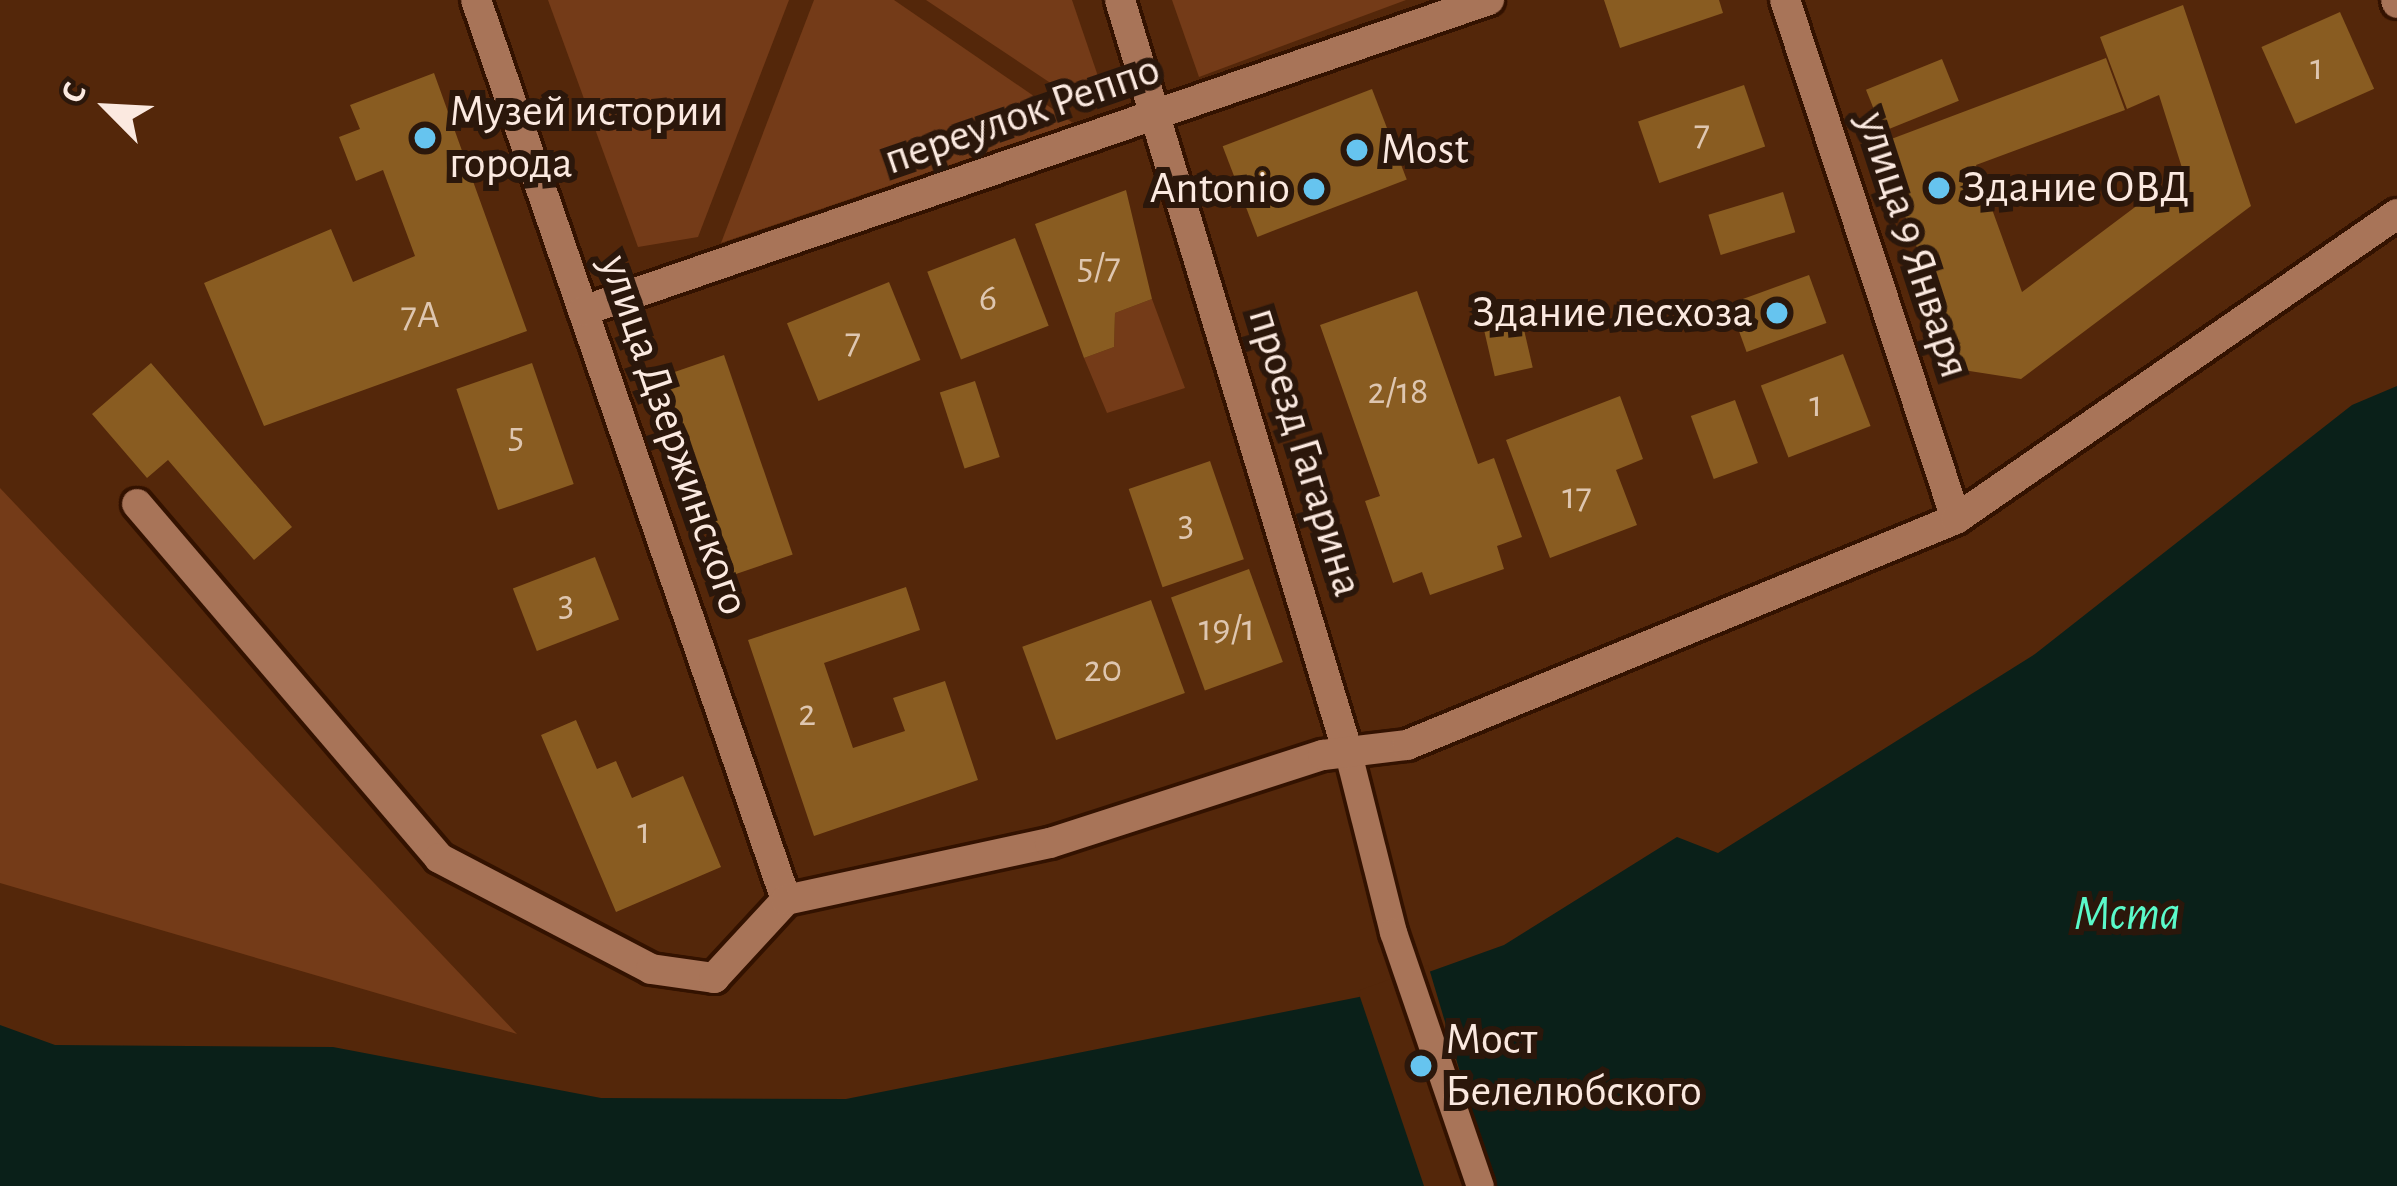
<!DOCTYPE html>
<meta charset="utf-8">
<style>
body{margin:0}
#map{position:relative;width:2397px;height:1186px;overflow:hidden;background:#54270a;font-family:"Alegreya Sans",sans-serif}
div>[style]{position:absolute}
.green>*{inset:0;background:#743b18}
.water>*{inset:0;background:#0a2019}
.pier>*{inset:0;background:#54270a}
.building>*{inset:0;background:#895c21;transform-origin:0 0}
.roads{filter:drop-shadow(3px 0 #331200) drop-shadow(-3px 0 #331200) drop-shadow(0 3px #331200) drop-shadow(0 -3px #331200)}
.pedestrian>*{height:27px;margin:-13.5px;padding:0 13.5px;transform-origin:13.5px;border-radius:13.5px;background:#a87458}
.minor>*{height:30px;margin:-15px;padding:0 15px;transform-origin:15px;border-radius:15px;background:#a87458}
.dots>*{width:33px;height:33px;translate:-50% -50%;box-sizing:border-box;border:6px solid #2b170b;border-radius:50%}
span{translate:-50% -50%;white-space:nowrap;text-align:center;line-height:1.15;-webkit-text-stroke:12px #2b170b;paint-order:stroke}
.number-label{font-size:39px;color:#dec6b0}
.number-label span{-webkit-text-stroke-width:0}
.poi-label{font-size:45px;color:#fbe9e0}
.left{translate:0 -50%;text-align:left}
.right{translate:-100% -50%;text-align:right}
.street-label{font-size:45px;color:#fbe9e0}
.water-label{font-size:48px;color:#5afaca;font-style:italic}
.north{position:absolute;left:48px;top:48px;width:120px;height:120px;-webkit-text-stroke:9px #2b170b;paint-order:stroke;rotate:294deg;font-size:33px;font-weight:700;line-height:48px;text-align:center;color:#fbe9e0}
.north::after{content:'';display:block;margin:auto;width:42px;height:54px;background:#fbe9e0;clip-path:polygon(50% 0,100% 100%,50% 72%,0 100%)}
</style>
<div id="map">
<div class="green">
<div style="clip-path:polygon(548px 0,789px 0,698px 237px,638px 247px)"></div>
<div style="clip-path:polygon(814px 0,894px 0,1073px 123px,721px 243px)"></div>
<div style="clip-path:polygon(926px 0,1072px 0,1101px 85px,1091px 110px)"></div>
<div style="clip-path:polygon(1172px 0,1406px 0,1199px 77px)"></div>
<div style="clip-path:polygon(1152px 299px,1185px 388px,1107px 413px,1084px 358px,1114px 347px,1115px 313px)"></div>
<div style="clip-path:polygon(0 488px,517px 1034px,0 883px)"></div>
</div>
<div class="water">
<div style="clip-path:polygon(2397px 386px,2397px 1186px,0 1186px,0 1025px,55px 1045px,333px 1047px,601px 1098px,846px 1099px,1359px 997px,1504px 945px,1677px 837px,1718px 853px,2035px 654px,2352px 405px)"></div>
</div>
<div class="pier">
<div style="clip-path:polygon(1428px 965px,1494px 1186px,1424px 1186px,1358px 991px)"></div>
</div>
<div class="building">
<div style="clip-path:polygon(1604px 0,1719px 0,1723px 13px,1620px 48px)"></div>
<div style="clip-path:polygon(2183px 5px,2251px 206px,2021px 379px,1963px 370px,1878px 144px,2106px 58px,2125px 110px,1976px 165px,2022px 292px,2183px 171px,2159px 95px,2127px 109px,2100px 37px)"></div>
<div style="left:2340px;top:12px;width:84px;height:86px;rotate:66deg"></div>
<div style="left:1942px;top:59px;width:45px;height:82px;rotate:68deg"></div>
<div style="clip-path:polygon(434px 73px,527px 331px,264px 426px,204px 283px,331px 229px,353px 282px,415px 256px,383px 170px,356px 181px,339px 137px,360px 129px,350px 105px)"></div>
<div style="left:1744px;top:85px;width:65px;height:112px;rotate:71deg"></div>
<div style="left:1372px;top:89px;width:97px;height:160px;rotate:69deg"></div>
<div style="clip-path:polygon(1126px 190px,1152px 299px,1115px 313px,1114px 347px,1084px 358px,1035px 224px)"></div>
<div style="left:1783px;top:192px;width:42px;height:78px;rotate:73deg"></div>
<div style="left:1015px;top:238px;width:94px;height:94px;rotate:69deg"></div>
<div style="left:1809px;top:275px;width:51px;height:85px;rotate:70deg"></div>
<div style="left:889px;top:282px;width:84px;height:110px;rotate:68deg"></div>
<div style="clip-path:polygon(1417px 291px,1478px 464px,1494px 458px,1522px 537px,1497px 546px,1504px 569px,1430px 595px,1422px 572px,1393px 583px,1365px 501px,1380px 496px,1320px 325px)"></div>
<div style="left:1519px;top:308px;width:61px;height:39px;rotate:77deg"></div>
<div style="left:1843px;top:354px;width:77px;height:88px;rotate:69deg"></div>
<div style="left:724px;top:355px;width:211px;height:70px;rotate:71deg"></div>
<div style="clip-path:polygon(151px 363px,292px 527px,254px 560px,168px 460px,147px 478px,92px 414px)"></div>
<div style="left:532px;top:363px;width:128px;height:80px;rotate:71deg"></div>
<div style="left:975px;top:381px;width:80px;height:37px;rotate:72deg"></div>
<div style="clip-path:polygon(1620px 396px,1643px 459px,1616px 470px,1637px 525px,1550px 558px,1506px 440px)"></div>
<div style="left:1735px;top:400px;width:67px;height:47px;rotate:70deg"></div>
<div style="left:1210px;top:461px;width:104px;height:86px;rotate:71deg"></div>
<div style="left:595px;top:557px;width:67px;height:88px;rotate:69deg"></div>
<div style="left:1249px;top:569px;width:99px;height:83px;rotate:70deg"></div>
<div style="clip-path:polygon(906px 587px,920px 630px,824px 663px,853px 748px,905px 731px,893px 698px,945px 681px,978px 780px,814px 836px,748px 640px)"></div>
<div style="left:1151px;top:600px;width:99px;height:137px;rotate:70deg"></div>
<div style="clip-path:polygon(576px 720px,597px 769px,616px 761px,632px 798px,683px 776px,721px 867px,616px 912px,541px 735px)"></div>
</div>
<div class="roads">
<div class="pedestrian">
<div style="left:1348px;top:753px;width:185px;rotate:75.9deg"></div>
<div style="left:1393px;top:932px;width:268px;rotate:71.1deg"></div>
</div>
<div class="minor">
<div style="left:476px;top:0;width:952px;rotate:70.99deg"></div>
<div style="left:1120px;top:0;width:787px;rotate:73.15deg"></div>
<div style="left:1785px;top:0;width:546px;rotate:71.76deg"></div>
<div style="left:2396px;top:0;width:3px;rotate:72deg"></div>
<div style="left:583px;top:311px;width:958px;rotate:-18.95deg"></div>
<div style="left:137px;top:504px;width:465px;rotate:49.5deg"></div>
<div style="left:439px;top:858px;width:239px;rotate:27.6deg"></div>
<div style="left:651px;top:969px;width:64px;rotate:8.1deg"></div>
<div style="left:714px;top:978px;width:106px;rotate:-47.3deg"></div>
<div style="left:786px;top:900px;width:270px;rotate:-12.2deg"></div>
<div style="left:1050px;top:843px;width:287px;rotate:-17.9deg"></div>
<div style="left:1323px;top:755px;width:85px;rotate:-6.8deg"></div>
<div style="left:1407px;top:745px;width:594px;rotate:-22.37deg"></div>
<div style="left:1956px;top:519px;width:536px;rotate:-34.67deg"></div>
</div>
</div>
<div class="dots">
<div style="left:425px;top:138px;background:#66c4ef"></div>
<div style="left:1357px;top:150px;background:#66c4ef"></div>
<div style="left:1939px;top:188px;background:#66c4ef"></div>
<div style="left:1314px;top:189px;background:#66c4ef"></div>
<div style="left:1777px;top:313px;background:#66c4ef"></div>
<div style="left:1421px;top:1066px;background:#66c4ef"></div>
</div>
<div class="number-label">
<span style="left:2317px;top:68px">1</span>
<span style="left:1702px;top:134px">7</span>
<span style="left:1099px;top:267px">5/7</span>
<span style="left:988px;top:299px">6</span>
<span style="left:420px;top:316px">7А</span>
<span style="left:853px;top:342px">7</span>
<span style="left:1398px;top:392px">2/18</span>
<span style="left:1816px;top:405px">1</span>
<span style="left:516px;top:436px">5</span>
<span style="left:1577px;top:497px">17</span>
<span style="left:1186px;top:524px">3</span>
<span style="left:566px;top:604px">3</span>
<span style="left:1227px;top:629px">19/1</span>
<span style="left:1103px;top:670px">20</span>
<span style="left:807px;top:714px">2</span>
<span style="left:644px;top:832px">1</span>
</div>
<div class="poi-label">
<span class="left" style="left:449px;top:138px">Музей истории<br>города</span>
<span class="left" style="left:1381px;top:150px">Most</span>
<span class="left" style="left:1963px;top:188px">Здание ОВД</span>
<span class="right" style="left:1290px;top:189px">Antonio</span>
<span class="right" style="left:1753px;top:313px">Здание лесхоза</span>
<span class="left" style="left:1445px;top:1066px">Мост<br>Белелюбского</span>
</div>
<div class="street-label">
<span style="left:1022px;top:115px;rotate:-19deg">переулок Реппо</span>
<span style="left:1913px;top:245px;rotate:72deg">улица 9 Января</span>
<span style="left:674px;top:435px;rotate:71deg">улица Дзержинского</span>
<span style="left:1305px;top:452px;rotate:73deg">проезд Гагарина</span>
</div>
<div class="water-label">
<span style="left:2127px;top:916px">Мста</span>
</div>
<div class="north">С</div>
</div>
